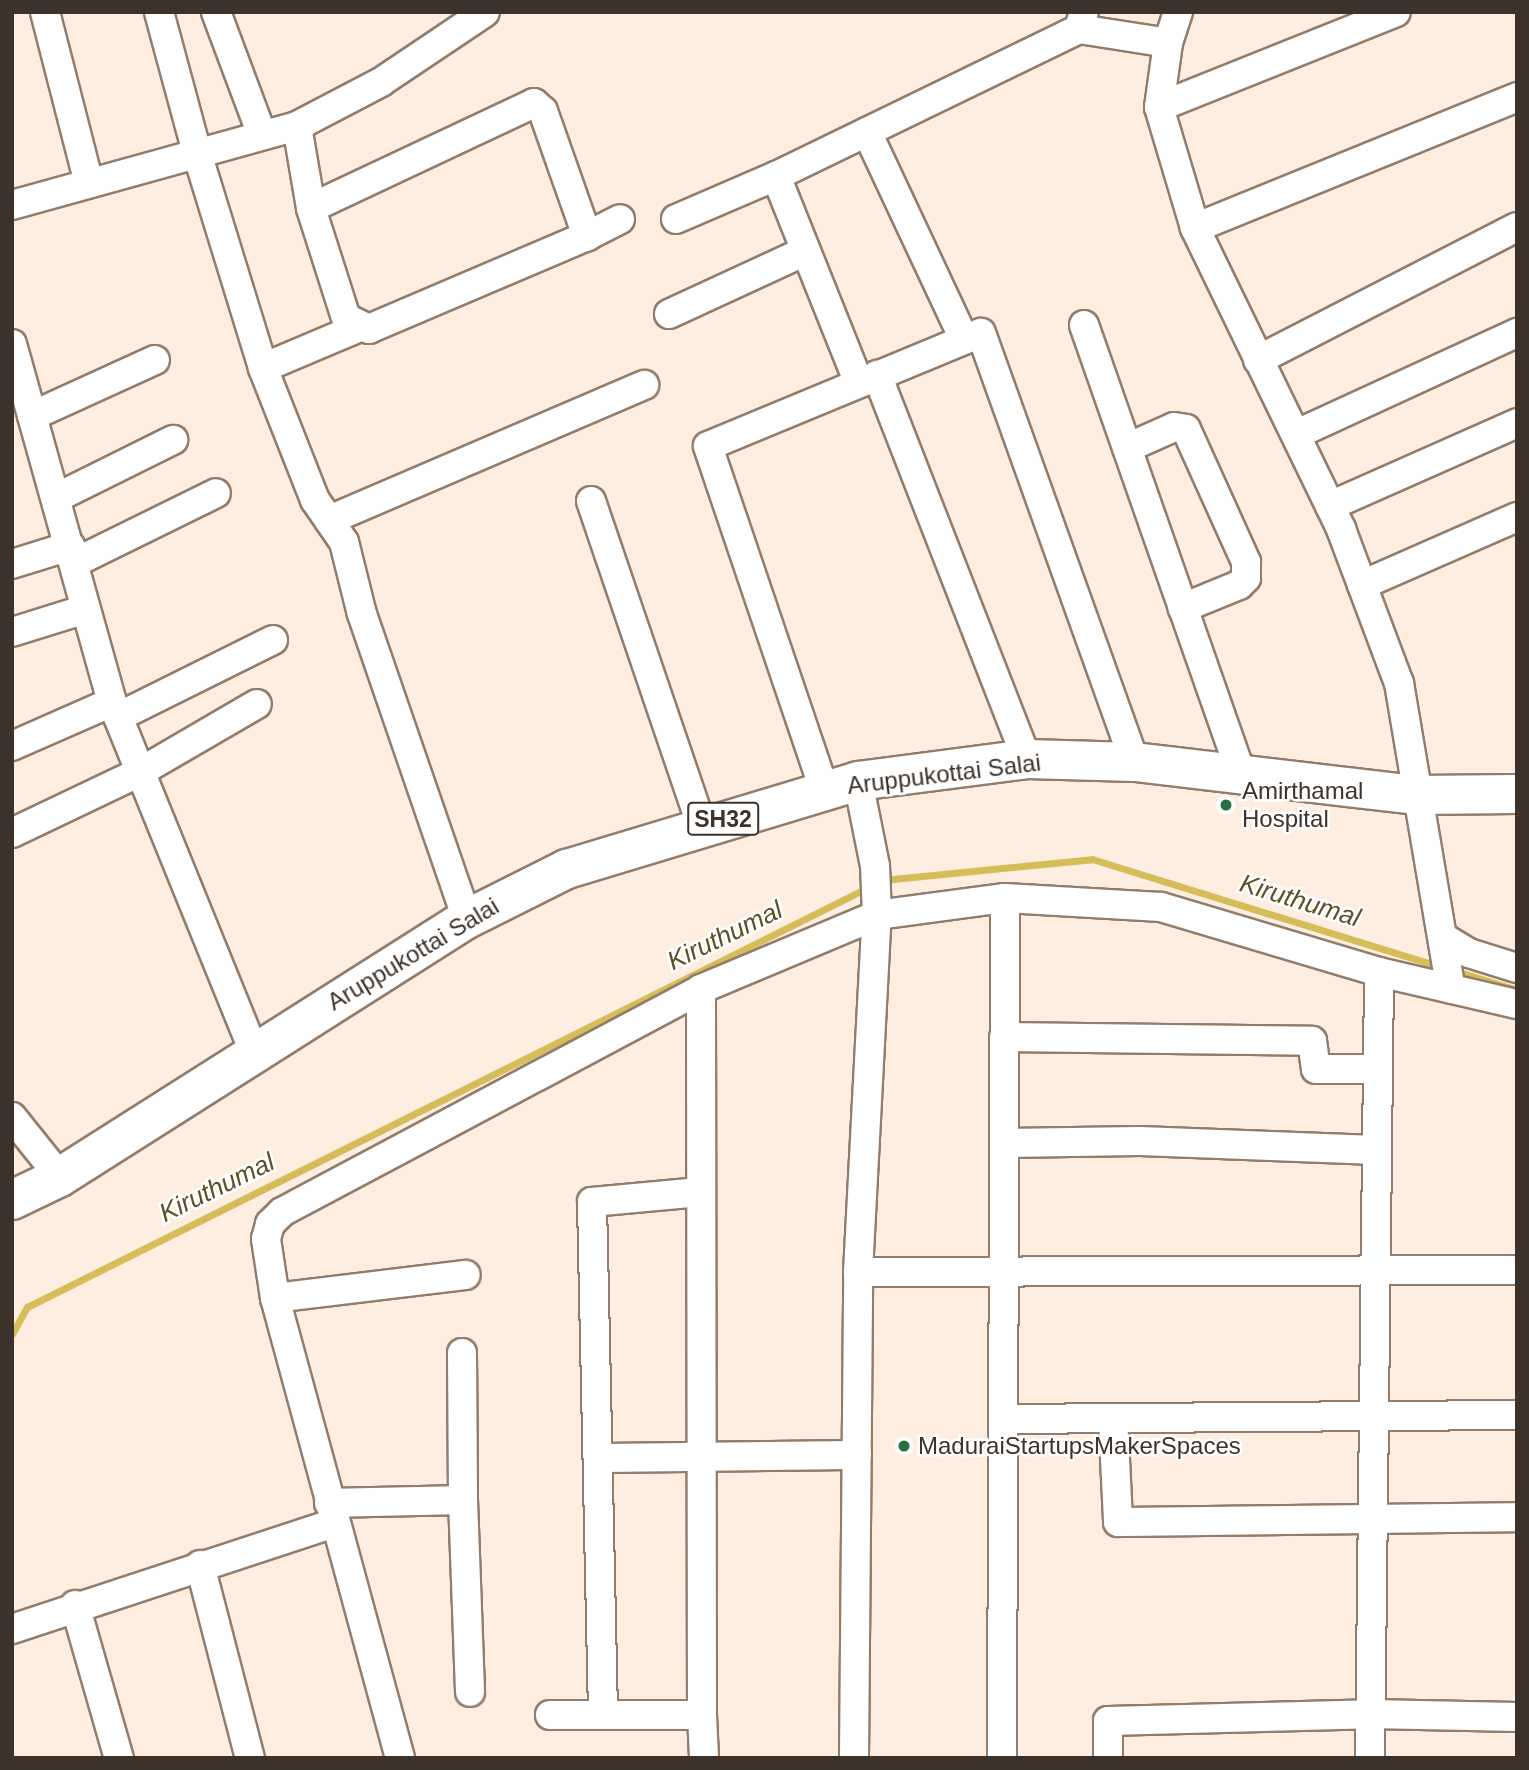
<!DOCTYPE html>
<style>
body{margin:0}
#map{position:relative;width:1529px;height:1770px;overflow:hidden;background:#feeee2;font-family:Arial,sans-serif}
div>[style]{position:absolute}
.stream>*{height:7px;margin:-3.5px;padding:0 3.5px;transform-origin:3.5px;border-radius:3.5px;background:#d5be59}
.roads{filter:drop-shadow(2px 0 #937c69) drop-shadow(-2px 0 #937c69) drop-shadow(0 2px #937c69) drop-shadow(0 -2px #937c69)}
.street>*{height:28px;margin:-14px;padding:0 14px;transform-origin:14px;border-radius:14px;background:#fff}
.primary>*{height:38px;margin:-19px;padding:0 19px;transform-origin:19px;border-radius:19px;background:#fff}
.dots>*{width:19px;height:19px;translate:-50% -50%;box-sizing:border-box;border:4px solid #fff;border-radius:50%}
span{translate:-50% -50%;white-space:nowrap;text-align:center;line-height:1.15;-webkit-text-stroke:5px #fff;paint-order:stroke}
.shield-label span{padding:2px 5px;background:#fff;border:2px solid;border-radius:5px;-webkit-text-stroke-width:0}
.shield-label{font-size:23px;color:#3c322a;font-weight:700}
.street-label{font-size:24px;color:#3c322a}
.poi-label{font-size:24px;color:#3c322a}
.left{translate:0 -50%;text-align:left}
.water-label{font-size:26px;color:#5b5127;font-style:italic}
.frame{position:absolute;inset:0;border:14px solid #3c322a;pointer-events:none}
</style>
<div id="map">
<div class="stream">
<div style="left:883px;top:880px;width:210px;rotate:-5.7deg"></div>
<div style="left:1092px;top:859px;width:365px;rotate:17.2deg"></div>
<div style="left:1456px;top:971px;width:64px;rotate:17.3deg"></div>
<div style="left:12px;top:1334px;width:31px;rotate:-61deg"></div>
<div style="left:27px;top:1307px;width:941px;rotate:-26.51deg"></div>
</div>
<div class="roads">
<div class="street">
<div style="left:45px;top:12px;width:177px;rotate:75.6deg"></div>
<div style="left:159px;top:12px;width:146px;rotate:74.9deg"></div>
<div style="left:197px;top:153px;width:225px;rotate:72.9deg"></div>
<div style="left:263px;top:368px;width:142px;rotate:68.5deg"></div>
<div style="left:315px;top:500px;width:51px;rotate:55.4deg"></div>
<div style="left:344px;top:542px;width:74px;rotate:76deg"></div>
<div style="left:362px;top:614px;width:323px;rotate:71deg"></div>
<div style="left:216px;top:12px;width:131px;rotate:69.5deg"></div>
<div style="left:1178px;top:12px;width:33px;rotate:108deg"></div>
<div style="left:1168px;top:43px;width:65px;rotate:98deg"></div>
<div style="left:1159px;top:107px;width:126px;rotate:73.4deg"></div>
<div style="left:1195px;top:228px;width:335px;rotate:64.1deg"></div>
<div style="left:1341px;top:529px;width:165px;rotate:69.4deg"></div>
<div style="left:1399px;top:683px;width:310px;rotate:80.4deg"></div>
<div style="left:1079px;top:29px;width:90px;rotate:8.9deg"></div>
<div style="left:1159px;top:107px;width:255px;rotate:-21.8deg"></div>
<div style="left:297px;top:126px;width:95px;rotate:-27.6deg"></div>
<div style="left:381px;top:82px;width:125px;rotate:-33.9deg"></div>
<div style="left:867px;top:132px;width:229px;rotate:64.9deg"></div>
<div style="left:776px;top:176px;width:223px;rotate:68.2deg"></div>
<div style="left:12px;top:205px;width:296px;rotate:-15.5deg"></div>
<div style="left:297px;top:126px;width:83px;rotate:80.3deg"></div>
<div style="left:311px;top:208px;width:246px;rotate:-25.2deg"></div>
<div style="left:534px;top:103px;width:12px;rotate:42deg"></div>
<div style="left:543px;top:111px;width:133px;rotate:70.6deg"></div>
<div style="left:587px;top:236px;width:237px;rotate:156.9deg"></div>
<div style="left:369px;top:329px;width:25px;rotate:-154deg"></div>
<div style="left:346px;top:318px;width:115px;rotate:-107.7deg"></div>
<div style="left:676px;top:219px;width:109px;rotate:-23.3deg"></div>
<div style="left:776px;top:176px;width:337px;rotate:-25.9deg"></div>
<div style="left:1079px;top:29px;width:18px;rotate:-74deg"></div>
<div style="left:1195px;top:228px;width:348px;rotate:-22.1deg"></div>
<div style="left:587px;top:236px;width:37px;rotate:-27deg"></div>
<div style="left:669px;top:314px;width:148px;rotate:-24.8deg"></div>
<div style="left:1084px;top:325px;width:478px;rotate:70.7deg"></div>
<div style="left:12px;top:344px;width:372px;rotate:74.4deg"></div>
<div style="left:112px;top:702px;width:375px;rotate:67.9deg"></div>
<div style="left:1258px;top:360px;width:291px;rotate:-27.2deg"></div>
<div style="left:263px;top:368px;width:105px;rotate:-22.9deg"></div>
<div style="left:877px;top:375px;width:412px;rotate:68.7deg"></div>
<div style="left:32px;top:416px;width:135px;rotate:-24.5deg"></div>
<div style="left:1297px;top:434px;width:242px;rotate:-24.7deg"></div>
<div style="left:1127px;top:448px;width:51px;rotate:-24.1deg"></div>
<div style="left:1174px;top:427px;width:12px;rotate:9deg"></div>
<div style="left:1186px;top:429px;width:146px;rotate:65.7deg"></div>
<div style="left:1246px;top:562px;width:16px;rotate:90deg"></div>
<div style="left:1246px;top:578px;width:10px;rotate:135deg"></div>
<div style="left:1239px;top:585px;width:61px;rotate:157.7deg"></div>
<div style="left:56px;top:498px;width:131px;rotate:-26.4deg"></div>
<div style="left:591px;top:501px;width:342px;rotate:71.2deg"></div>
<div style="left:1330px;top:506px;width:205px;rotate:-23.9deg"></div>
<div style="left:329px;top:520px;width:343px;rotate:-23.2deg"></div>
<div style="left:74px;top:563px;width:158px;rotate:-26.2deg"></div>
<div style="left:12px;top:564px;width:61px;rotate:-17.2deg"></div>
<div style="left:1362px;top:585px;width:169px;rotate:-23.7deg"></div>
<div style="left:12px;top:632px;width:77px;rotate:-17.3deg"></div>
<div style="left:118px;top:717px;width:173px;rotate:-26.4deg"></div>
<div style="left:12px;top:746px;width:109px;rotate:-23.7deg"></div>
<div style="left:825px;top:792px;width:365px;rotate:-108.7deg"></div>
<div style="left:708px;top:446px;width:295px;rotate:-22.5deg"></div>
<div style="left:981px;top:333px;width:456px;rotate:70.3deg"></div>
<div style="left:12px;top:833px;width:142px;rotate:-25.5deg"></div>
<div style="left:140px;top:772px;width:135px;rotate:-30.2deg"></div>
<div style="left:1444px;top:938px;width:29px;rotate:31deg"></div>
<div style="left:1469px;top:953px;width:50px;rotate:17.4deg"></div>
<div style="left:1004px;top:1037px;width:308px;rotate:0.7deg"></div>
<div style="left:1312px;top:1041px;width:28px;rotate:82deg"></div>
<div style="left:1316px;top:1069px;width:61px"></div>
<div style="left:12px;top:1117px;width:77px;rotate:51.3deg"></div>
<div style="left:1004px;top:1143px;width:136px;rotate:-0.8deg"></div>
<div style="left:1140px;top:1141px;width:236px;rotate:2.2deg"></div>
<div style="left:858px;top:1272px;width:659px;rotate:-0.17deg"></div>
<div style="left:275px;top:1298px;width:192px;rotate:-6.9deg"></div>
<div style="left:462px;top:1353px;width:147px;rotate:89.6deg"></div>
<div style="left:1113px;top:1418px;width:104px;rotate:87.2deg"></div>
<div style="left:1118px;top:1522px;width:399px;rotate:-0.7deg"></div>
<div style="left:1003px;top:1419px;width:514px;rotate:-0.45deg"></div>
<div style="left:598px;top:1458px;width:259px;rotate:-0.7deg"></div>
<div style="left:329px;top:1503px;width:134px;rotate:-1.3deg"></div>
<div style="left:463px;top:1500px;width:192px;rotate:87.9deg"></div>
<div style="left:200px;top:1565px;width:199px;rotate:75.5deg"></div>
<div style="left:75px;top:1605px;width:159px;rotate:74deg"></div>
<div style="left:12px;top:1629px;width:339px;rotate:-18.2deg"></div>
<div style="left:603px;top:1714px;width:512px;rotate:-91.23deg"></div>
<div style="left:592px;top:1202px;width:108px;rotate:-5.3deg"></div>
<div style="left:550px;top:1715px;width:152px"></div>
<div style="left:702px;top:1715px;width:726px;rotate:-90.08deg"></div>
<div style="left:702px;top:1715px;width:43px;rotate:87.3deg"></div>
<div style="left:400px;top:1758px;width:477px;rotate:-105.2deg"></div>
<div style="left:275px;top:1298px;width:60px;rotate:-98.7deg"></div>
<div style="left:266px;top:1239px;width:16px;rotate:-75deg"></div>
<div style="left:270px;top:1224px;width:17px;rotate:-45deg"></div>
<div style="left:282px;top:1212px;width:475px;rotate:-28deg"></div>
<div style="left:701px;top:989px;width:191px;rotate:-22.8deg"></div>
<div style="left:877px;top:915px;width:129px;rotate:-7.6deg"></div>
<div style="left:1005px;top:898px;width:156px;rotate:3.3deg"></div>
<div style="left:1161px;top:907px;width:227px;rotate:16.6deg"></div>
<div style="left:1379px;top:972px;width:142px;rotate:13.1deg"></div>
<div style="left:854px;top:1758px;width:486px;rotate:-89.5deg"></div>
<div style="left:858px;top:1272px;width:358px;rotate:-87deg"></div>
<div style="left:877px;top:915px;width:49px;rotate:-92.3deg"></div>
<div style="left:875px;top:866px;width:87px;rotate:-101.3deg"></div>
<div style="left:1002px;top:1758px;width:860px;rotate:-89.8deg"></div>
<div style="left:1108px;top:1758px;width:37px;rotate:-90deg"></div>
<div style="left:1108px;top:1721px;width:262px;rotate:-1.5deg"></div>
<div style="left:1370px;top:1714px;width:147px;rotate:1.2deg"></div>
<div style="left:1370px;top:1758px;width:786px;rotate:-89.34deg"></div>
</div>
<div class="primary">
<div style="left:12px;top:1200px;width:53px;rotate:-25.6deg"></div>
<div style="left:60px;top:1177px;width:482px;rotate:-32.4deg"></div>
<div style="left:467px;top:919px;width:112px;rotate:-26.6deg"></div>
<div style="left:567px;top:869px;width:304px;rotate:-16.8deg"></div>
<div style="left:858px;top:781px;width:170px;rotate:-7.4deg"></div>
<div style="left:1027px;top:759px;width:108px;rotate:1.6deg"></div>
<div style="left:1135px;top:762px;width:285px;rotate:6.7deg"></div>
<div style="left:1418px;top:795px;width:99px;rotate:-0.6deg"></div>
</div>
</div>
<div class="dots">
<div style="left:1226px;top:805px;background:#24703e"></div>
<div style="left:904px;top:1446px;background:#24703e"></div>
</div>
<div class="shield-label">
<span style="left:723px;top:819px">SH32</span>
</div>
<div class="street-label">
<span style="left:944px;top:774px;rotate:-7deg">Aruppukottai Salai</span>
<span style="left:413px;top:954px;rotate:-31deg">Aruppukottai Salai</span>
</div>
<div class="poi-label">
<span class="left" style="left:1242px;top:805px">Amirthamal<br>Hospital</span>
<span class="left" style="left:918px;top:1446px">MaduraiStartupsMakerSpaces</span>
</div>
<div class="water-label">
<span style="left:1300px;top:901px;rotate:17deg">Kiruthumal</span>
<span style="left:725px;top:936px;rotate:-26deg">Kiruthumal</span>
<span style="left:217px;top:1188px;rotate:-26deg">Kiruthumal</span>
</div>
<div class="frame"></div>
</div>
